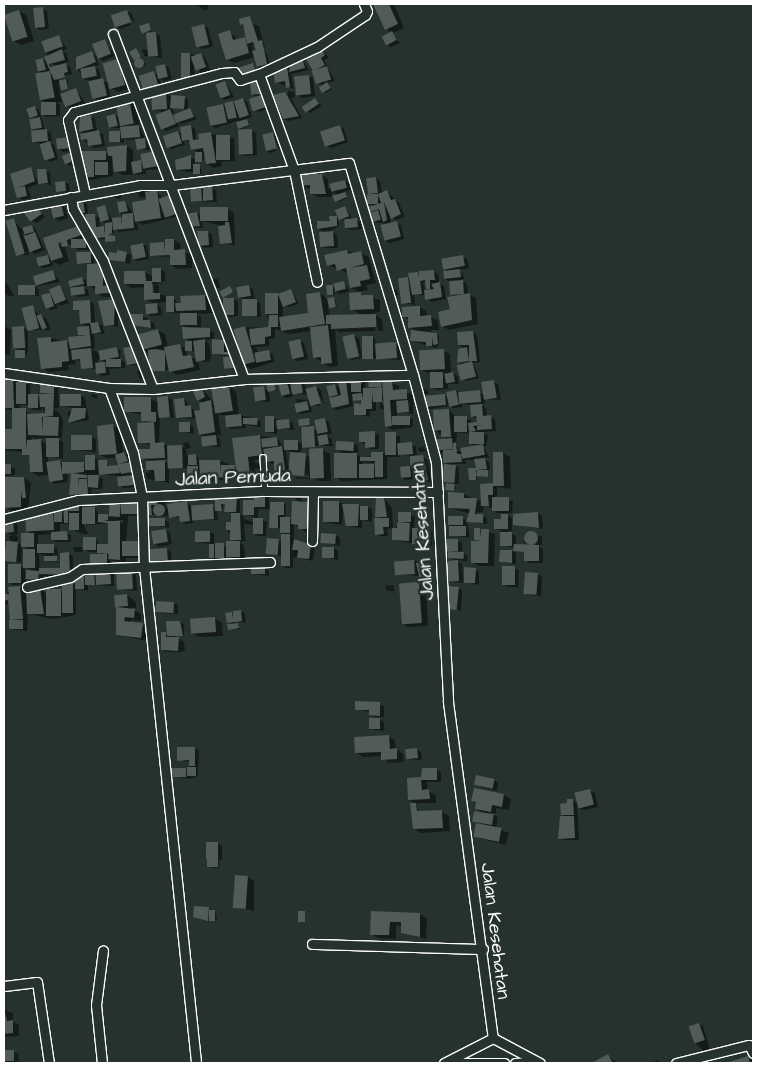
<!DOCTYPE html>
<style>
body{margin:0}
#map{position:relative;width:757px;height:1067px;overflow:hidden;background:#26332d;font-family:"Architects Daughter",sans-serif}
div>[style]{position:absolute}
.shadow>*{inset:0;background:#0007;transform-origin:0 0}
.building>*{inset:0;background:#515c57;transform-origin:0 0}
.round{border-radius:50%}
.roads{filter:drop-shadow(1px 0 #fff) drop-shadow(-1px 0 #fff) drop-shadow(0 1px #fff) drop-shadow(0 -1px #fff)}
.service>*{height:4.5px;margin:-2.25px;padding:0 2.25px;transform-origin:2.25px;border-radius:2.25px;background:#26332d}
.minor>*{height:9px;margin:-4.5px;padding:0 4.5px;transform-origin:4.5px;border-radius:4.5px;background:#26332d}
span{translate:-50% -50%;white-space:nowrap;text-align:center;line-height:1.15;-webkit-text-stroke:5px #26332d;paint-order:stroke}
.street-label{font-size:19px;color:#fff}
.frame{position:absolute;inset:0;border:5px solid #fff;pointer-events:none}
</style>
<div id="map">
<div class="shadow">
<div style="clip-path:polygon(189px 4px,208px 4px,208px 10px,203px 10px,199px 6px)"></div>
<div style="clip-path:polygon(376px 4px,394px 4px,404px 28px,393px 33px,400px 43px,391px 47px,387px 45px,391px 32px,386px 29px)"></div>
<div style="clip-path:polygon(43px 9px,47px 11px,49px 29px,40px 30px,36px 28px)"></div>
<div style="clip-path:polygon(19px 11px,26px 15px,34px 41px,21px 45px,14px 41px)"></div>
<div style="clip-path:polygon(127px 11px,132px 14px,135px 24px,127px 13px,131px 25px,120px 29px,116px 26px)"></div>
<div style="clip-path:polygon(evenodd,250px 17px,253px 24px,259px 26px,265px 48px,261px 49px,266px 52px,271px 66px,262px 69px,258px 67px,255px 57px,234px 63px,227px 59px,230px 32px,238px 40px,247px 40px,244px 25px,241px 24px,250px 17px,252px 45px,255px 45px,259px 50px,254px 52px,252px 45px)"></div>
<div style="clip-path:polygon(149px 24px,152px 31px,144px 34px,143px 33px)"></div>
<div style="clip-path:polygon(204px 26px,208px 28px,213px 46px,202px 49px,198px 46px)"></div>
<div style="clip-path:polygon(156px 33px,160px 36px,162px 58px,144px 56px,142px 49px,149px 50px)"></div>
<div style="clip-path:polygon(evenodd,59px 36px,67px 49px,62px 51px,66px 53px,69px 62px,63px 63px,70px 67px,72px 74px,57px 78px,57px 80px,68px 79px,68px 88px,62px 89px,61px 81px,58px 82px,62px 102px,56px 103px,60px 105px,60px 116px,47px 117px,43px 115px,47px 103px,41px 100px,44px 74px,38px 71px,43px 59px,46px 61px,48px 57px,42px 43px,59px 36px,50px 62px,57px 67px,51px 68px,50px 62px,59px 36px,52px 69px,54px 75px,49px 70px,52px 69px)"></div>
<div style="clip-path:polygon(105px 41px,115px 56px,103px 61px,96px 57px,99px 65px,94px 67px,99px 70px,101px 80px,110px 84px,118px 60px,131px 88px,118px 92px,108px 86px,111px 98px,99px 101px,95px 98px,90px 81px,84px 79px,75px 65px,91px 53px,98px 57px)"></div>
<div style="clip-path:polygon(320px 47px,329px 58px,324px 60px,335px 81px,328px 83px,332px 89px,325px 93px,306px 55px)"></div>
<div style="clip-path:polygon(136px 50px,146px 65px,138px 68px,134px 62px,137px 61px)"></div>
<div style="clip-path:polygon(190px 54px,205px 57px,210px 70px,201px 73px,194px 65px,195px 81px,187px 81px)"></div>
<div style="clip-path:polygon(302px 58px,309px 70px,291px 74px,294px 89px,276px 82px,274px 70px,294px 66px)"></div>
<div style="clip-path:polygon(253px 64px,259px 75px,245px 78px)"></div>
<div style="clip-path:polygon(165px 65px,169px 68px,172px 79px,164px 81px,159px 78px,162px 86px,149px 90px,145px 88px,154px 73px,159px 76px)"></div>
<div style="clip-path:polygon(309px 76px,313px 79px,315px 96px,302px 98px,298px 95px)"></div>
<div style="clip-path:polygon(260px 81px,272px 108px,259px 112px,254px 110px,257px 97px,252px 94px)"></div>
<div style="clip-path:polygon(225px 82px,234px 97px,225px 100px,221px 98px)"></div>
<div style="clip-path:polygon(76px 89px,85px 103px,71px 109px,67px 106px)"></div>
<div style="clip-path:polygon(288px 91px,294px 92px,295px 97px,291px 98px,302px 118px,288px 121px,284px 119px)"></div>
<div style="clip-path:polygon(166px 95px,188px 99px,188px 110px,171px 107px,175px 115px,190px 110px,197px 119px,182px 124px,178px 122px,179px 126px,166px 131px,162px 128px,164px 112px,153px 110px)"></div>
<div style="clip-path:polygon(243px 99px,247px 102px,252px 117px,246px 119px,250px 126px,240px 129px,237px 121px,216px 128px,211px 126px,223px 105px,226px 107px,225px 104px)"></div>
<div style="clip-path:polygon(315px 100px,322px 106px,310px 113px,305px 111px)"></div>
<div style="clip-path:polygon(129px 101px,136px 105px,140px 127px,150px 150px,138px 149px,136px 140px,124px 139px,124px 143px,111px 141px,119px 132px,122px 134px,122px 128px,110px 128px,114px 115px,119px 117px)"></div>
<div style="clip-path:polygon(35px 107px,39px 110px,45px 130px,51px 132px,52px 142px,49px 142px,54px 145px,58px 159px,50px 162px,46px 159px,41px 144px,34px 142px,27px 110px)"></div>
<div style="clip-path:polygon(90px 116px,95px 119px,97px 132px,103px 134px,105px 146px,94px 148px,82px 139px,85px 134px,80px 131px)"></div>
<div style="clip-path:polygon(191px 126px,195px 129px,196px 140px,211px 134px,234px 138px,235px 161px,221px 162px,222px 166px,214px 168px,207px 164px,205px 152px,203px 162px,200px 153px,200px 162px,195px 161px,195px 166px,200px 166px,202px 174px,177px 170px,182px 157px,196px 159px,199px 153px,192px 149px,191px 142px,184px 141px,185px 145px,171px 149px,166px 146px,178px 132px,182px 134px)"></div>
<div style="clip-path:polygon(340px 126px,344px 129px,348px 142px,331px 148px,326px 145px)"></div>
<div style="clip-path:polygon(251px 131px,256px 133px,257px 155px,245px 156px,240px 154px)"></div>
<div style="clip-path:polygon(273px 133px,277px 136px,280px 151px,272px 134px,276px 151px,270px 153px,266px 150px,263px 135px)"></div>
<div style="clip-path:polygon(57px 141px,77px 150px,63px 152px,59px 149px)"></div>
<div style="clip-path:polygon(127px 146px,133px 150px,133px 163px,143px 163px,156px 152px,163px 169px,146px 170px,146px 174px,122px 175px,116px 171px,112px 160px,113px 176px,90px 180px,83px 176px,82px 152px,109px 154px)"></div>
<div style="clip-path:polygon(63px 156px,79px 162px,69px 166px)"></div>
<div style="clip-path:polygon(30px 169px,38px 181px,38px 171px,50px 172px,51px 185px,39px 183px,28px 188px,31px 198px,23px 200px,18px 197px,12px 175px)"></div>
<div style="clip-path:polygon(321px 175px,328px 179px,328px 188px,332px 190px,345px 181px,349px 183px,351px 190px,343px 192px,348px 198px,337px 202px,339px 195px,332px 192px,332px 197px,318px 197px,311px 193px,311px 189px,299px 185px)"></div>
<div style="clip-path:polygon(376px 178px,380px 181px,382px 193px,387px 192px,399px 203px,405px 217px,396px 220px,390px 217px,391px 223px,401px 225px,404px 239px,389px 243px,385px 240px,389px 224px,373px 222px,374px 213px,371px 211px,374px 206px,368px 203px,373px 195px,369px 193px)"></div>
<div style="clip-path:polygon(64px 182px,69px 184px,70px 193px,58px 191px)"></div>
<div style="clip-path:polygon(204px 187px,216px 190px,217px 202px,192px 201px)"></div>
<div style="clip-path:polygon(evenodd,138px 188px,145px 189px,146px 193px,156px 191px,164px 199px,170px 197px,179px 216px,143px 225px,137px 222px,138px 230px,119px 232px,114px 229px,114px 233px,108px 233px,109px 238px,115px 237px,117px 241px,92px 238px,90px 250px,77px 250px,73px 243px,65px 247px,69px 261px,59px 265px,52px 261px,53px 266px,43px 268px,39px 266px,48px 256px,52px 259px,45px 238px,90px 231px,87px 215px,79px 213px,83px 201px,87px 204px,88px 215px,101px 218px,104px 206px,112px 220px,123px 220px,120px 212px,125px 202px,135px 216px,147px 201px,147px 198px,139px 197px,138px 188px,99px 220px,106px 224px,106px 229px,100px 227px,99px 220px,138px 188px,53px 238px,63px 244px,63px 247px,52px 241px,53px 238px)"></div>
<div style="clip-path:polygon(120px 191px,121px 198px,117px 199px,113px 192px)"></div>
<div style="clip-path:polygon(61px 205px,65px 207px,68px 218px,59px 221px,55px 218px)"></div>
<div style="clip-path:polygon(35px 206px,45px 217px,37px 223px,32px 221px)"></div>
<div style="clip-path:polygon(345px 207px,353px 220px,361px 222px,362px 229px,350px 230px,346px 228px,345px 221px,338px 218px,339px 226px,330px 231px,337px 235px,338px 248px,325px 248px,321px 246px,326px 233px,318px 229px,337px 217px,339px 218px)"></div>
<div style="clip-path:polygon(228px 209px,234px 213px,235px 245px,221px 243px,219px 225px,202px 221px,203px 228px,189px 227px,197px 213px,202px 216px)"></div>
<div style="clip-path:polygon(evenodd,14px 220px,21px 229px,34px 227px,45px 250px,35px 254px,31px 251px,26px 238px,29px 255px,17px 255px,14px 220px,22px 233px,28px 236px,24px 238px,22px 233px)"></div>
<div style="clip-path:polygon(207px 232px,212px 234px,213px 247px,204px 248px,200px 245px)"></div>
<div style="clip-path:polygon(174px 240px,180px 244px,181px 251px,192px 255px,192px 268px,178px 269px,171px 265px,171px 257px,152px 256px,164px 244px)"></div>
<div style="clip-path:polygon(143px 244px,147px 246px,149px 259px,138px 261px,134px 259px)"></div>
<div style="clip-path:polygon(346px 251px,368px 256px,376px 283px,366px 285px,368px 290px,358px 292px,351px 288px,348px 273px,328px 265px)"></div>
<div style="clip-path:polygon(90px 253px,94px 255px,95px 265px,102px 265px,116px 297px,103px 297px,89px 285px,88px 265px,78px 263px)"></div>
<div style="clip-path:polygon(126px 253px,131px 255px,130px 264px,109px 259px)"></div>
<div style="clip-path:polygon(462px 257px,467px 259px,469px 268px,460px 270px,465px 279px,460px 280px,467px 284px,468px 294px,476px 298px,478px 324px,449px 330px,442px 326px,456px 297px,451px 294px,451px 282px,445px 279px,449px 272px,445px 270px)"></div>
<div style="clip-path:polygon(evenodd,161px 269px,165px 272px,165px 281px,156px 283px,165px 284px,155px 284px,159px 286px,159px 294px,174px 298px,178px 304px,182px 304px,182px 297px,205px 296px,212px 300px,213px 313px,195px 314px,201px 317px,201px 329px,214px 332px,214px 341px,228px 344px,228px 353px,238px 369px,226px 368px,224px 356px,213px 354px,214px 339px,203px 340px,209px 343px,211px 357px,209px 362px,198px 361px,200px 370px,177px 375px,169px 370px,150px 371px,148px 353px,142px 349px,138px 335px,158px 330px,165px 334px,168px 348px,179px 345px,187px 349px,191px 342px,184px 338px,188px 329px,181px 324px,181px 313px,167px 312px,168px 302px,154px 303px,161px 307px,162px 315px,151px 316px,147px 313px,155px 304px,145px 299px,145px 287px,132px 288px,125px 284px,145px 272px,154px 277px,161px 269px,151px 283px,154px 283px,154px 299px,151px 283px,161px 269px,165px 349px,167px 354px,155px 351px,165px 349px,161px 269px,186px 350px,196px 352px,197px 359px,188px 357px,186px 350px)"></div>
<div style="clip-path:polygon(53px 271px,60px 282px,38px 286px,39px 296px,20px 294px,34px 286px,38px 289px,35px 277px)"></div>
<div style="clip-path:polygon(evenodd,433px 271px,438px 274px,439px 283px,444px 286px,446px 299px,431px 302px,426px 295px,414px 295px,415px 305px,402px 303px,400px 280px,410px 278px,410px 274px,433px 271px,423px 282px,427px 282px,430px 290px,425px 291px,423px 282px)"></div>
<div style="clip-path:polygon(82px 278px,86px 281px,87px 286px,83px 287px,88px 290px,89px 296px,77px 297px,72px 294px,75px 288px,71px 286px)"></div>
<div style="clip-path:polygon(211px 279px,218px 279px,220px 288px,214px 288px)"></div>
<div style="clip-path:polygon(4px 282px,8px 285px,14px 296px,4px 295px)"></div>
<div style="clip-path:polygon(344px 283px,350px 291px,340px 294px,334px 290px,335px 295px,328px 294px,333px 286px)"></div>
<div style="clip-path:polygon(60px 286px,69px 303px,60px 306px,56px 303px,58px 308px,51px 310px,47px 308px,49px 294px,54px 296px)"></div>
<div style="clip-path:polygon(230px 287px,234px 293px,222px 296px)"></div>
<div style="clip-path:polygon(249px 287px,253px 289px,255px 301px,260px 303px,261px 317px,244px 315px,244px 300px,238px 297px)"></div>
<div style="clip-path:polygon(396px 289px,398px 294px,394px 296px,391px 290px)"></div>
<div style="clip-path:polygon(291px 290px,299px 304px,288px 307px,283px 304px,283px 317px,310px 314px,320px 293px,327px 299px,335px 299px,337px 307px,328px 307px,330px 316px,362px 315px,351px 309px,361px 294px,380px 300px,380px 312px,372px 313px,382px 319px,383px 331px,378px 331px,377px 317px,375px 331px,339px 332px,335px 329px,338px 366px,329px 367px,314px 357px,312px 331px,289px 334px,275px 329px,275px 338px,269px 339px,269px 346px,256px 347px,258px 353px,273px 354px,274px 362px,251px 369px,244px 365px,245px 327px,269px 328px,267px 314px,278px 294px)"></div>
<div style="clip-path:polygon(233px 299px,238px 301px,238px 316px,229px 317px,225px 314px)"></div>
<div style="clip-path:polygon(evenodd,90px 301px,94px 304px,95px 324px,102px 325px,105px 334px,94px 333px,95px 348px,91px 349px,100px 354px,117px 348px,121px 351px,120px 360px,125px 362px,125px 368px,109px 369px,110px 375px,101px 376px,97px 369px,82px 368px,81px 361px,75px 360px,76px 364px,68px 365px,69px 370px,49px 372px,42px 368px,51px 338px,71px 343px,80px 337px,79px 328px,88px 327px,81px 323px,80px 312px,74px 309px,74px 302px,90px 301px,99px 358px,108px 364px,97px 364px,99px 358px)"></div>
<div style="clip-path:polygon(100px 302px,119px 303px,118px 327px,105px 325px)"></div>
<div style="clip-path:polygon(32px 306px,39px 316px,46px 318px,51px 330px,29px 330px)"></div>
<div style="clip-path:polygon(419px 307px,426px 311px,427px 316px,438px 320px,439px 330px,429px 330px,439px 335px,439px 345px,436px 348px,412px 341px,416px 331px,410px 327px,409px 320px,404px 316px)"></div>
<div style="clip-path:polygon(132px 315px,147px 318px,147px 321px,154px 323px,155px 329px,132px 325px)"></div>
<div style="clip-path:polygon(4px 326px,11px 330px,10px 355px,4px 355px)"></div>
<div style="clip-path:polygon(24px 328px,28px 330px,28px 350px,26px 357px,18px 358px,20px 351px,14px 348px)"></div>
<div style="clip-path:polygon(473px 332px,477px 335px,480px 362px,473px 363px,479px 378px,466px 381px,462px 378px,463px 365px,458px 362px,466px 349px,459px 345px)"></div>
<div style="clip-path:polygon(354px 336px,359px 338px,362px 358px,352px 360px,347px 358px)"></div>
<div style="clip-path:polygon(373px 337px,377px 344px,400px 345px,401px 360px,364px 358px)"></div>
<div style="clip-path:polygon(299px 341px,304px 343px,308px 359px,298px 361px,293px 359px)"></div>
<div style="clip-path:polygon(125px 349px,142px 365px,128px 365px)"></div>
<div style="clip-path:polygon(443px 351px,450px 354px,451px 373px,458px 376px,459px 384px,448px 384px,448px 389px,437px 390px,432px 387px,432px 374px,421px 370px)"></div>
<div style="clip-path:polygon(140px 370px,144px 378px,140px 379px,137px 371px)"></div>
<div style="clip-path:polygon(evenodd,4px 379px,26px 383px,30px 385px,30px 395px,41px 397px,42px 385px,58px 388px,59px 408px,52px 409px,59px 412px,63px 421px,62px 438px,56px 438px,63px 442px,63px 459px,48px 456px,48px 464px,60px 462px,86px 465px,94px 457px,111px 467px,120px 466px,117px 458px,107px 458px,100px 455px,113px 426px,120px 429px,123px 453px,128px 455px,136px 474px,130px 475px,137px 479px,138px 487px,123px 488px,119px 485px,118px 476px,99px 474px,97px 476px,103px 479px,102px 489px,91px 489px,92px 496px,75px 497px,71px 494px,73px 472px,69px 464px,67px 482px,54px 484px,49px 475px,38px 476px,32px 472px,31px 458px,24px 452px,4px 450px,4px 430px,13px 430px,14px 411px,4px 408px,4px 379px,20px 405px,29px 405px,33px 410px,42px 410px,42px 407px,46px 415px,32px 415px,21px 409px,20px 405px,4px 379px,32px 437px,39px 441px,32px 441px,32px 437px,4px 379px,36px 438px,48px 438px,48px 445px,36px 438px,4px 379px,76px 472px,78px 472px,81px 489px,77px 489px,76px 472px,4px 379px,90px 474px,86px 485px,86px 475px,90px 474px)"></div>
<div style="clip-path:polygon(evenodd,381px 379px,399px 386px,399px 391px,413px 394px,413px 414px,397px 412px,397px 417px,413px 419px,413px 427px,393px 430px,386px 426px,385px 410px,380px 409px,380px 402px,376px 402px,376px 411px,370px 411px,370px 417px,355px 414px,364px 400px,352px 399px,353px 406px,337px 410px,333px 408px,334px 398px,331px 396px,335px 385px,341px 388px,346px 382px,352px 385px,361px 380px,365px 382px,365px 390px,375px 389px,369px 386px,381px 379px,378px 398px,385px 402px,385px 405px,376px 400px,378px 398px)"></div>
<div style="clip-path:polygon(304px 381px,306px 390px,316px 387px,321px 390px,324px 405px,316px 389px,320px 406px,311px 406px,312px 412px,301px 414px,297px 412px,299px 404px,295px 399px,309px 400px,308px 395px,293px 393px,294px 396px,286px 398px,282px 395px,278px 382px)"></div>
<div style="clip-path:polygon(273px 382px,277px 391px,269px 391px,270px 402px,256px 401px,255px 388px,269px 390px)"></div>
<div style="clip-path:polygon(evenodd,494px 382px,498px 384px,501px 400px,485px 399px,485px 403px,480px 404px,486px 408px,487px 417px,495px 419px,496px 431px,481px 432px,488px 436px,486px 446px,483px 446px,489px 457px,483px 458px,489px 462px,490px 470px,486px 471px,489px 477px,477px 475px,477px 480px,470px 479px,477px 470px,476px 460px,465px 460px,466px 464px,453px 464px,459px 468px,459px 484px,452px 484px,456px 486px,455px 491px,448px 490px,445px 482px,451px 466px,445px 462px,444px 453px,436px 451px,447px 439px,435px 430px,449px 410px,456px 417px,471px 420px,471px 424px,478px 423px,477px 419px,472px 416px,471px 405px,462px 404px,463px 407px,454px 408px,449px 406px,429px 409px,425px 407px,444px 395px,448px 398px,456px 391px,484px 394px,494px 382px,457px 432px,470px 434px,471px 444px,477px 447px,460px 451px,456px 444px,457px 432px,494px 382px,446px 448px,460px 449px,460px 451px,447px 452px,446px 448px)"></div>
<div style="clip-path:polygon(201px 387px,215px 404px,229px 387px,236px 391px,239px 415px,257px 419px,261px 422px,261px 427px,246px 425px,246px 428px,231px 429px,227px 426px,226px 416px,218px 414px,221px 435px,216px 436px,220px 439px,221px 447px,204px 446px,197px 419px,177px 418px,184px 399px,195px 412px,202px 411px,204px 403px,198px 400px)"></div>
<div style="clip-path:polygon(427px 389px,429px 394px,423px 395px,420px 390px)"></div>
<div style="left:92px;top:394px;width:6px;height:3px;rotate:18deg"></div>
<div style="clip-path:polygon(80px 395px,85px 398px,89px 420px,70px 423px,69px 420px,77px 419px,68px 416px,68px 411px,73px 412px,74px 408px,62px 406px)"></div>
<div style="clip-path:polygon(evenodd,168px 397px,172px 400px,174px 418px,160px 416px,159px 444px,185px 448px,183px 443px,188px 442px,191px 448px,186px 449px,187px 456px,196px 455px,201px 462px,220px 461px,238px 468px,260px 436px,277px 438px,285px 450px,298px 441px,302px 444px,300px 426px,309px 419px,311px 425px,306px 428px,318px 430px,325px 420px,329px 422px,332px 434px,326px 435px,331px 438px,333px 446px,302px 446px,302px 451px,295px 454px,311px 457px,310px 449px,306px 448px,319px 448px,330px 454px,331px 481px,319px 481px,310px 476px,310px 479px,297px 479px,290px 471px,279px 473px,275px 470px,276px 463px,271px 464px,266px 458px,254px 460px,255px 463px,261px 463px,262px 469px,255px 468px,257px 479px,245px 480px,239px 476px,227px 480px,208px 481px,202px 478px,202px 482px,193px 482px,188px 479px,189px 469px,169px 467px,169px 483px,147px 479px,146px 472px,152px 473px,148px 470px,147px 460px,140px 458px,152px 450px,152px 445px,139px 442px,148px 424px,143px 421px,143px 415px,125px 411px,150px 398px,157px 402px,157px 414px,161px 416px,168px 397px,286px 450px,291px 452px,290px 471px,289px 471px,286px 450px,168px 397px,168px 459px,169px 464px,162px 460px,168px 459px,168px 397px,295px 474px,309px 475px,309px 478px,295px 477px,295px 474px)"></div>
<div style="clip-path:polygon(273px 418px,293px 423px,294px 430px,278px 428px,277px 434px,266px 432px)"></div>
<div style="clip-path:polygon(189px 424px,193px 426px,194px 434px,181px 431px)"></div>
<div style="clip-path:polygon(374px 433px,379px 435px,379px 449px,370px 449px,361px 441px)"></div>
<div style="clip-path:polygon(evenodd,386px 433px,400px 436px,400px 444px,416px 446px,417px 456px,427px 459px,432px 482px,418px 480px,417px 467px,411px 464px,411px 456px,400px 454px,400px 457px,387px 457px,387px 479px,342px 481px,335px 477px,345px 454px,337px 450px,354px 443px,358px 446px,358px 453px,353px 452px,362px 458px,385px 453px,386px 433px,363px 462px,376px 463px,376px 467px,363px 466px,363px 462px)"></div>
<div style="clip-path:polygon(92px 437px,96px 439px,96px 452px,73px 450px)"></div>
<div style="clip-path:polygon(423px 447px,426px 451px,419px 452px,418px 448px)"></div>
<div style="clip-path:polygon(evenodd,503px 453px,510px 457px,511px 489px,497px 487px,497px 498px,513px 501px,512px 513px,503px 513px,512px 518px,512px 531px,507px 531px,516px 536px,516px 546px,530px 546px,524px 543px,524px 535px,542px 536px,542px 545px,536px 545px,543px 549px,543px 563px,530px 563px,525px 560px,526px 553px,516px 551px,516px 564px,501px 562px,512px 551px,515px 553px,515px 548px,501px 545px,501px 531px,496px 528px,503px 521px,503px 513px,497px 513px,493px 508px,484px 506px,483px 512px,477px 512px,477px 515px,487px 518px,487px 524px,467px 521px,470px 538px,450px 535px,449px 517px,468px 520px,468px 515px,475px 515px,449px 508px,463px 494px,482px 502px,481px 485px,495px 486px,494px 454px,503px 453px,530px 542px,538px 546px,530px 546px,530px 542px)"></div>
<div style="clip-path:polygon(4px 466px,15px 468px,15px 475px,4px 476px)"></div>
<div style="clip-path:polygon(410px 467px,414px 470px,415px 479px,407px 480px,402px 478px)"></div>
<div style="clip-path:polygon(24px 478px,31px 482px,28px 511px,12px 511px,5px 507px)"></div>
<div style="clip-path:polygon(evenodd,264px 495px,269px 497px,269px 503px,286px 504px,285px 518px,293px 520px,299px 503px,294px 496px,301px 497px,314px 532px,306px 532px,294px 524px,294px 540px,315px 549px,313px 561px,293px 557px,293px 568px,286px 568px,281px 565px,281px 556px,268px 554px,278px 540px,281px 542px,281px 529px,271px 527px,271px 509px,258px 509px,258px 519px,267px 522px,266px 536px,258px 536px,254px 534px,254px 525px,244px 524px,245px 541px,239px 542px,244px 545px,245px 559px,228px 557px,221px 560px,211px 558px,211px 544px,197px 542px,210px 532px,214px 534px,214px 545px,228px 547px,237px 542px,227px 530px,232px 523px,232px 513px,226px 511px,226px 504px,223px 504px,223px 511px,217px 511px,218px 520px,193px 519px,193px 523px,185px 524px,181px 518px,148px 514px,147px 501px,165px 500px,165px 507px,169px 509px,187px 503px,191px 506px,216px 508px,216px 498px,236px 498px,240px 500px,240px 514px,244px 517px,244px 501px,255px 502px,264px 495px,244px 514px,254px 517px,254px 522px,244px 519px,244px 514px)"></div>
<div style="clip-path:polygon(384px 498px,392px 508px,393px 528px,387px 529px,388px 536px,381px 536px,376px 534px,382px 519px,377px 516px)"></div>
<div style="clip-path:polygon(evenodd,137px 501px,142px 515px,128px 516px,126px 542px,144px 558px,126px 558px,126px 563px,111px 560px,111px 568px,106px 568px,114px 572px,114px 586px,88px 585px,88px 591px,76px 588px,76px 615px,53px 619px,28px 614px,27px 631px,10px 629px,16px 622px,11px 619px,10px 604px,4px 605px,4px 595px,20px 587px,27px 592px,39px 589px,47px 594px,63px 592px,72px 583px,76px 585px,94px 573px,97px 574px,102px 555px,100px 552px,89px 552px,82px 548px,83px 552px,75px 552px,73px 547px,81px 547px,84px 549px,96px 539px,100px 545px,109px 546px,110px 523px,88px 525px,83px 523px,88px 534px,84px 534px,70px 529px,68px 524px,60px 524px,60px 533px,71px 535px,71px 542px,57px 542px,52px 540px,52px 534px,38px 535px,38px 546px,57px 548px,58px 555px,52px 555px,58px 562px,47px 561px,45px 556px,39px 554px,40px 571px,62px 569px,69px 554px,73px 556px,73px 577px,43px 576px,43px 581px,26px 577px,26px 584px,13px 585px,9px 582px,9px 566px,24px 567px,30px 550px,22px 546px,21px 563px,7px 560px,15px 543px,10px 540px,9px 536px,13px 536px,6px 532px,12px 521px,17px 524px,18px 534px,14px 534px,18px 537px,18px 541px,14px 541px,23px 546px,32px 534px,27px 531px,52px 512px,78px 504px,83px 508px,95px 508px,100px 515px,115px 518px,110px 516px,111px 502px,137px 501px,116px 520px,123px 520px,123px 524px,116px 520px,137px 501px,25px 567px,32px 571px,25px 572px,25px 567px)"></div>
<div style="clip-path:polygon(339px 503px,368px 507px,372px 509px,372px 522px,362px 520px,362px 528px,351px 527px,347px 525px,347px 516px,343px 513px,342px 525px,324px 522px)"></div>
<div style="clip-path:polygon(399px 513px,415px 516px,414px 529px,433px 532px,432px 547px,393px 540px)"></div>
<div style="clip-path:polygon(538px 513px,542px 516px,543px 529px,515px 525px)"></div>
<div style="clip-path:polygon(165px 520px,169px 522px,169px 528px,149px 525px)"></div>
<div style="clip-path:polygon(166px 530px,170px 533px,172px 544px,159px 547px,155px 544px)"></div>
<div style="clip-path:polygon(480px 530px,495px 534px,494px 566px,479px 566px,472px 562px,481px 543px,475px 539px)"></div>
<div style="clip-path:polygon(336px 535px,340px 538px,340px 546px,322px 542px)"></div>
<div style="clip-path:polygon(445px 540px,462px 542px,462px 553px,468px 556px,467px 561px,455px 560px,462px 564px,463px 583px,447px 581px,456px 561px,449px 557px)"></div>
<div style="clip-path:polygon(334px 548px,338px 551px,338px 560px,323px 557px)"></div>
<div style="clip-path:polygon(167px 549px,171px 552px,172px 566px,154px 566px)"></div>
<div style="clip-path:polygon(414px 561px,433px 567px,433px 582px,425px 582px,420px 576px,396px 574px,395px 562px)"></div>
<div style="clip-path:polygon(224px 564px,237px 565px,238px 569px,226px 569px)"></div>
<div style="clip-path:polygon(264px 568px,269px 571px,269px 576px,252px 574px)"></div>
<div style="clip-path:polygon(514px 568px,519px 570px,518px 587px,507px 587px,503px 584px)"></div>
<div style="left:4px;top:569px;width:2px;height:16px;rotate:27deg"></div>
<div style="clip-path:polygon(475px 569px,479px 572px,479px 585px,465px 582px)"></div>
<div style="clip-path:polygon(132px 572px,136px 575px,137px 591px,118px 589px)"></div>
<div style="clip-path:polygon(537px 574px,542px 577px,541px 596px,529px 595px,525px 593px)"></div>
<div style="clip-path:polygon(419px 583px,426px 587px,428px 626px,408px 627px,401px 623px)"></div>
<div style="clip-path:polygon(385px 586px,393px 585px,395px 591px,387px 591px)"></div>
<div style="clip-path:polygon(458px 588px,462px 590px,461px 611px,450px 608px)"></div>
<div style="clip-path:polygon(127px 595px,136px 602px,136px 608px,131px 608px,141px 614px,141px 621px,131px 620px,131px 623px,149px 628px,148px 641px,117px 635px,122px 609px,116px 605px)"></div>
<div style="clip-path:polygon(157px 603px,174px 603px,178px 605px,178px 614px,161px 613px,157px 611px)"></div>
<div style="clip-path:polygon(241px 611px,245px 614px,246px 623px,234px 620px,240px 629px,229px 629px,233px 625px,228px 622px,232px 613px)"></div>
<div style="clip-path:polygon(215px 619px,222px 623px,223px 636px,199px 637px,192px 633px)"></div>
<div style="clip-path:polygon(180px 622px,184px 624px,184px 636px,175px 636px,184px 642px,185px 650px,182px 652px,166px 652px,162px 650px,162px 633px,168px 635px)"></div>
<div style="clip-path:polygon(356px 703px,384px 706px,384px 717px,376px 717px,384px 722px,384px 731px,370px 729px,378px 719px,370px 712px,356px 709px)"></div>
<div style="clip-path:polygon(389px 737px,395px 740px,396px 749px,403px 754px,404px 762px,389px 763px,382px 756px,363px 757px,357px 753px)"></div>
<div style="clip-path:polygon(195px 748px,199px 750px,198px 776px,190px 779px,170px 776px,185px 769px,189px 771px,190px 762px,178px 760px)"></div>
<div style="clip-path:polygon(416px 749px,421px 752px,422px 760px,407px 759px)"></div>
<div style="clip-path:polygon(437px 770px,441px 772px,441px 782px,427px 782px,428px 791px,436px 795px,436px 803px,417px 803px,418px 813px,442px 812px,449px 816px,450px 831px,421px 833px,414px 829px,411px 804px,417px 804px,409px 800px,421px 779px)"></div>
<div style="clip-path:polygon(494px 780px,498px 783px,497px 791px,475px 785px)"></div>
<div style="clip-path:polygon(590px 791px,595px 793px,598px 807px,584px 810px,579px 808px)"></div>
<div style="clip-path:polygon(504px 795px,511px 799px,509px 810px,496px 808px,496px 813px,490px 813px,498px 817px,496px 828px,509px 833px,506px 845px,475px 837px,477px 824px,474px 821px,485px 814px,476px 809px,477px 804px,473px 801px)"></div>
<div style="clip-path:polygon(572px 800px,577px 803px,579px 840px,563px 840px,559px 838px,566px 817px,562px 815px)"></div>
<div style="clip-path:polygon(217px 843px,222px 846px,222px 860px,219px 860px,219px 868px,210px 868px,213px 861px,208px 858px)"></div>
<div style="clip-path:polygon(248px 877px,254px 881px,254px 911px,236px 907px)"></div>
<div style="clip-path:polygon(208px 908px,216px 913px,217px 921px,194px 916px)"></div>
<div style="clip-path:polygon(372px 913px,420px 914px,427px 918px,426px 939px,402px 932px,402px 926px,396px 925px,396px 939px,378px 938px,371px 934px)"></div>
<div style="clip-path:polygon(4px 1010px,13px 1013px,13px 1022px,19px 1025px,19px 1036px,4px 1037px)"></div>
<div style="clip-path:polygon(699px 1024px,703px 1026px,708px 1042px,709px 1049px,704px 1051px,695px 1043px)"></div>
<div style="clip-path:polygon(4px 1051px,18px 1053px,19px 1063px,4px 1063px)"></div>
<div style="clip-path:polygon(608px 1055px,617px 1063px,595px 1063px)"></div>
<div style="clip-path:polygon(747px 1057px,753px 1057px,753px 1063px,729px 1063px)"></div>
<div style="clip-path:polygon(658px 1060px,660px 1063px,653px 1063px,653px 1062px)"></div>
</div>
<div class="building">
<div style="clip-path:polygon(373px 4px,389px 4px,398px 24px,385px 30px)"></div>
<div style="left:43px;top:7px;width:20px;height:10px;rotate:84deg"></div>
<div style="left:19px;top:10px;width:28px;height:16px;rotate:72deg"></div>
<div style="left:127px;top:10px;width:13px;height:17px;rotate:72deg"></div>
<div style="clip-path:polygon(250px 16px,258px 41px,262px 40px,267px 64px,257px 67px,252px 51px,256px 50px,253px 42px,247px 44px,243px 24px,240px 25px,239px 19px)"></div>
<div style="clip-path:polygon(149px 23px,151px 30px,142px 34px,139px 26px)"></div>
<div style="left:204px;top:24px;width:21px;height:13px;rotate:76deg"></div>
<div style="clip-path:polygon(230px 30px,233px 40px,245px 37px,249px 53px,226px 60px,218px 34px)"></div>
<div style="left:392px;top:31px;width:10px;height:12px;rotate:61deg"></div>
<div style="left:156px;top:32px;width:24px;height:10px;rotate:85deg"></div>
<div style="left:59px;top:35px;width:12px;height:19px;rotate:70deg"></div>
<div style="left:105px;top:39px;width:16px;height:14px;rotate:68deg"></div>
<div style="clip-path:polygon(320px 46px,325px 55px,321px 58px,325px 65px,313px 71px,304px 55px)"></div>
<div style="clip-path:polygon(136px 48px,141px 57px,134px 60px,129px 52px)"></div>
<div style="clip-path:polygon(62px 49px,65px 60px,49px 64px,50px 67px,66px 63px,68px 72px,64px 73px,65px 77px,54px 80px,44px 57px)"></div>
<div style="clip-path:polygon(92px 51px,96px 62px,76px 70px,76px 57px)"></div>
<div style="left:181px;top:53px;width:9px;height:26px"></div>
<div style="left:201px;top:53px;width:15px;height:11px;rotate:70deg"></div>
<div style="clip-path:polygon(302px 57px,305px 68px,289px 72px,291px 60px)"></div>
<div class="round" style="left:134px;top:58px;width:10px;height:10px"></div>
<div style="left:43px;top:58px;width:12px;height:8px;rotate:76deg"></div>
<div style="left:118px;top:59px;width:27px;height:16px;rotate:75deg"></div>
<div style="left:253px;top:63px;width:9px;height:16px;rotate:72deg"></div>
<div style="left:165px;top:64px;width:13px;height:10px;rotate:77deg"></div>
<div style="left:95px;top:66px;width:10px;height:15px;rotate:79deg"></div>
<div style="left:327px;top:66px;width:14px;height:16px;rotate:73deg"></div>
<div style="clip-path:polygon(287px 67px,290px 87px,286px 88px,285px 81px,275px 83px,273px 69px)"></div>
<div style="left:50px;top:71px;width:27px;height:15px;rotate:80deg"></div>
<div style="left:154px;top:71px;width:14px;height:16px;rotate:73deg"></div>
<div style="left:309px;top:75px;width:19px;height:15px;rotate:84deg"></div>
<div style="left:103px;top:78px;width:18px;height:15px;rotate:77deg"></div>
<div style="left:66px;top:79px;width:10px;height:7px;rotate:79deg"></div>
<div style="left:260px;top:79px;width:15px;height:10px;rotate:86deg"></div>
<div style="left:225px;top:81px;width:15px;height:10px;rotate:70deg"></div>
<div style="clip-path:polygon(327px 82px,331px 88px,322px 93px,319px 87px)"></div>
<div style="left:76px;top:88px;width:14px;height:17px;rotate:69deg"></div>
<div style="clip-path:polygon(285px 92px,299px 116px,283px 119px,273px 95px)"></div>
<div style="left:166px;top:93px;width:16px;height:15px;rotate:86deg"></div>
<div style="left:264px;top:94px;width:13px;height:16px;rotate:72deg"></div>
<div style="left:171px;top:95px;width:14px;height:13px;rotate:4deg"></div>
<div style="left:243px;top:98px;width:18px;height:10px;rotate:71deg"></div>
<div style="left:315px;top:98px;width:7px;height:16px;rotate:56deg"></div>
<div style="left:129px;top:99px;width:25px;height:14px;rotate:79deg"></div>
<div style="left:233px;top:101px;width:17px;height:9px;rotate:77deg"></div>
<div style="left:41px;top:102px;width:15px;height:13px"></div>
<div style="left:223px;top:104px;width:19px;height:17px;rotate:78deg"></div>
<div style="left:35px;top:106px;width:10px;height:9px;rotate:73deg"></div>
<div style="clip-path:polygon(190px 108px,194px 117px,176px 123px,173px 115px)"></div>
<div style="left:170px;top:109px;width:16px;height:16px;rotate:68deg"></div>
<div style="left:115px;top:114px;width:12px;height:9px;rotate:76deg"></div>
<div style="clip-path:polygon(91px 115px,93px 129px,79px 132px,80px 117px)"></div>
<div style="left:40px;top:117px;width:11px;height:11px;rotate:80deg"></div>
<div style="clip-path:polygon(247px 119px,249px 125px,238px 129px,236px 122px)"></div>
<div style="left:139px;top:125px;width:12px;height:19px;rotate:85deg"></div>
<div style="clip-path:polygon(191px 125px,193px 140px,199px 139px,198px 134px,211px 132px,216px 163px,206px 164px,203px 148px,191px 150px,189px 140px,182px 141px,180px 127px)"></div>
<div style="left:340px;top:125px;width:16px;height:21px;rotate:72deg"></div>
<div style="left:47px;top:129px;width:12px;height:16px;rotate:85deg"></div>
<div style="left:252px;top:129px;width:25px;height:14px;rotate:88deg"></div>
<div style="clip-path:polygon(99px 130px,102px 144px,88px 146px,87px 139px,81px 140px,80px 134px)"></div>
<div style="left:120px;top:131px;width:11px;height:11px;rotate:90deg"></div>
<div style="left:178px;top:131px;width:13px;height:16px;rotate:72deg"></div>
<div style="left:273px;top:132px;width:17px;height:11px;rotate:77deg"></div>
<div style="left:216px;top:135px;width:14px;height:25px"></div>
<div style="left:72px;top:137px;width:11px;height:16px;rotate:85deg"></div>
<div style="clip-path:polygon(145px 138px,146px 148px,137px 150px,135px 139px)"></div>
<div style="left:50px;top:141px;width:17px;height:11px;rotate:73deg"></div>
<div style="clip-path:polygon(127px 145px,126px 171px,114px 172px,112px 156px,108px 156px,107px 147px)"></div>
<div style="clip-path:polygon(81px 151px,106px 151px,106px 160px,94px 160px,94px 177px,82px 177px)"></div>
<div style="left:156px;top:151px;width:15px;height:16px;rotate:79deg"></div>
<div style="left:72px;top:152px;width:9px;height:11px;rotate:69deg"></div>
<div style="left:195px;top:152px;width:7px;height:10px"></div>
<div style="clip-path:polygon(191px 155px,191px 169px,176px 170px,175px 160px)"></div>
<div style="clip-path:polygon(141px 160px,142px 172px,133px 174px,131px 162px)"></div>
<div style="left:95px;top:162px;width:13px;height:13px"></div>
<div style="left:193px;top:164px;width:7px;height:10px"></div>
<div style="clip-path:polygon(31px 167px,35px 181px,18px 188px,25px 186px,27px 196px,17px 198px,10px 174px)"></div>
<div style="clip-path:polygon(37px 169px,46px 169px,48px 183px,38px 184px)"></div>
<div style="clip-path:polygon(298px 174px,322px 174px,326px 194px,310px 194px,310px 185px,298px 186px)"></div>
<div style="left:376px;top:177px;width:16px;height:10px;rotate:83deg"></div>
<div style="left:345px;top:180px;width:8px;height:16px;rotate:76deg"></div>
<div style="left:65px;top:181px;width:10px;height:10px;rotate:84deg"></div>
<div style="clip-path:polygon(203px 186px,212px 186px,213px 200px,203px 201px)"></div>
<div style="left:201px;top:187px;width:14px;height:11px;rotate:86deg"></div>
<div style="clip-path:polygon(157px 190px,161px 218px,135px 222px,132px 202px,146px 200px,145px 192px)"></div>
<div style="clip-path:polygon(387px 190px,391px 200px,395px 199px,401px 214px,391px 219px,384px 202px,387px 220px,383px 222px,379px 209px,370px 212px,368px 207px,381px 203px,378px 194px)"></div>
<div style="clip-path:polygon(345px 192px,347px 197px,335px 202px,332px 196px)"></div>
<div style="left:367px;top:194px;width:11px;height:10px"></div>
<div style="left:170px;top:195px;width:20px;height:12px;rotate:72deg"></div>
<div style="left:83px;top:200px;width:13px;height:7px;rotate:81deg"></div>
<div style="clip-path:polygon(125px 201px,128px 211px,119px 213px,117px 202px)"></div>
<div style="left:61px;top:203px;width:13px;height:11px;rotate:77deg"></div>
<div style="left:35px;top:204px;width:12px;height:14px;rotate:55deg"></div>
<div style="left:105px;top:205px;width:15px;height:9px;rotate:74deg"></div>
<div style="left:345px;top:206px;width:11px;height:11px;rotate:68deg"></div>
<div style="left:228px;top:207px;width:14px;height:28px;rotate:90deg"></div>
<div style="left:378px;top:210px;width:10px;height:9px;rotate:73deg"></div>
<div style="clip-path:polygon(197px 212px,200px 226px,188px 227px,186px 214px)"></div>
<div style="clip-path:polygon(133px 213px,134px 228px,113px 230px,112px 218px,121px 217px,122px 226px,122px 214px)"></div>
<div style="clip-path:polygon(85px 214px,95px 214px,96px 227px,104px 226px,105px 235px,105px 223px,112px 222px,112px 233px,108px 235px,115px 236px,116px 241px,105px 242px,105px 237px,91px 239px)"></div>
<div style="clip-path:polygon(329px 216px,337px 216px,337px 226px,317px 229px,317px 221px,330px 221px)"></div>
<div style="left:14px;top:218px;width:37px;height:9px;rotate:73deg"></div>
<div style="left:357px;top:218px;width:9px;height:13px;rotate:84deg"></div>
<div style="left:397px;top:221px;width:16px;height:17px;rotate:76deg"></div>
<div style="clip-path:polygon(225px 222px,229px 222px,232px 243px,220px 244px,218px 226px,225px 225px)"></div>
<div style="left:32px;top:225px;width:7px;height:10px;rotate:74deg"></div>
<div style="clip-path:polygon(81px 225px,84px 234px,61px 242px,67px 240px,68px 246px,62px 247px,61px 242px,58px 243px,63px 257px,51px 261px,43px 238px)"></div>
<div style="clip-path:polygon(197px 231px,208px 231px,209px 245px,199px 246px)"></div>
<div style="left:333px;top:231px;width:15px;height:14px;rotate:86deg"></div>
<div style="left:35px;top:232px;width:17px;height:12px;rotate:69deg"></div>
<div style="left:71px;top:239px;width:15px;height:9px"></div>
<div style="clip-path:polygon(165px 239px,174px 239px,174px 250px,185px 249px,186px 265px,170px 265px,170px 255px,150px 256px,150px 243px,164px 242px,165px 252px)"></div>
<div style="left:143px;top:243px;width:14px;height:13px;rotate:78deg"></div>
<div style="clip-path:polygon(117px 250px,127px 252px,125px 262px,108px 260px,109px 252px,117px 253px)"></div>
<div style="clip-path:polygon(347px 250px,348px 254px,361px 251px,364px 264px,350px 268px,367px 265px,370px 279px,360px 281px,361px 286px,350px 288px,346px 268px,337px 271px,335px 264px,327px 266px,324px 255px)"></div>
<div style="clip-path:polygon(76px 252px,91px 252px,91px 263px,77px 264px)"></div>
<div style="left:48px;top:255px;width:9px;height:12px;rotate:77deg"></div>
<div style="left:463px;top:255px;width:11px;height:22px;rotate:80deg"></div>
<div style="clip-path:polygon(103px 263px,103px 286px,109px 285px,109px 293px,95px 294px,95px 286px,87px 286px,87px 264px)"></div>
<div style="clip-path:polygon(152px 268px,161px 268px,161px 282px,152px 282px,153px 293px,160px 293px,160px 299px,144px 300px,144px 284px,124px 284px,124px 271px,145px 271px,146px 281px,152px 281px)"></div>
<div style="left:460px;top:269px;width:8px;height:17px;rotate:83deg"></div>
<div style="left:53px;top:270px;width:10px;height:21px;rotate:73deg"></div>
<div style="clip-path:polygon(434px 270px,435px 280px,430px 280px,430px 289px,426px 289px,425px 280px,420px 281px,422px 294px,412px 295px,408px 273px,418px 272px,419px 277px,419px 271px)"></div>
<div style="clip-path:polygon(82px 277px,84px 284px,70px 287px,68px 281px)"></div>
<div style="left:408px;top:277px;width:26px;height:10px;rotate:83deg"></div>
<div style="left:463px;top:280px;width:14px;height:14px;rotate:86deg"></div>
<div style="left:344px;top:281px;width:8px;height:11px;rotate:76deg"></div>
<div style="clip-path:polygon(440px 282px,442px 297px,425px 300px,424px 290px,434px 289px,431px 284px)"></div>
<div style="left:18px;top:285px;width:17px;height:10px"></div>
<div style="left:60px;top:285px;width:16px;height:12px;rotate:68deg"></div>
<div style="left:249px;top:285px;width:11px;height:13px;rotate:80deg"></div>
<div style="clip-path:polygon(326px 285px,333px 285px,333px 295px,327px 295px)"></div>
<div style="left:84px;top:286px;width:8px;height:14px;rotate:83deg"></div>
<div style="left:230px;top:286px;width:7px;height:12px;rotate:63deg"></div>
<div style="left:291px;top:289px;width:14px;height:14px;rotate:69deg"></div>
<div style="clip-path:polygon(320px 292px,325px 324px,281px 331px,279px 317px,308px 313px,306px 294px)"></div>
<div style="clip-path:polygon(361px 292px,361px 295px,373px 295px,374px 309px,350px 310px,349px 293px)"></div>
<div style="clip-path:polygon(50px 293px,54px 306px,46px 309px,41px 295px)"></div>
<div style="left:265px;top:293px;width:13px;height:21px"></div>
<div style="clip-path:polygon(470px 293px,472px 320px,441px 327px,438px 312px,450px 309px,447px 297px)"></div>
<div style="clip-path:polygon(205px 295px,206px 310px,176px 311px,175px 303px,181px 303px,180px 296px)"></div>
<div style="left:166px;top:296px;width:8px;height:16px"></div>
<div style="left:334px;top:297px;width:10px;height:7px;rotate:79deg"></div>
<div style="left:223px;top:298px;width:11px;height:17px"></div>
<div style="clip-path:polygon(115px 299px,114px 325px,104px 326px,98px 301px)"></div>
<div style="left:257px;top:299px;width:17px;height:15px;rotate:90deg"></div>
<div style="clip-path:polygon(90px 300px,91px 323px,98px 322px,101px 332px,92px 334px,90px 323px,80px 324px,79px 310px,73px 310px,73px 301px)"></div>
<div style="left:157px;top:303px;width:10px;height:12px;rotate:84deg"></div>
<div style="left:33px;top:305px;width:24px;height:12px;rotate:75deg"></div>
<div style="clip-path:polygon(420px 306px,420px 316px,431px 315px,432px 326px,408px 328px,408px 317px,402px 317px,402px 307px)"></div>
<div style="left:180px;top:313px;width:17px;height:12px"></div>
<div style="left:41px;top:314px;width:15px;height:5px;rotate:67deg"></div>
<div style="clip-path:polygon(131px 314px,143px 314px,143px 320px,150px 320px,151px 328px,131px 325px)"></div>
<div style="clip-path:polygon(376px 314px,376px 327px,331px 329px,331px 324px,326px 324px,326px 315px)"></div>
<div style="clip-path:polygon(269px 315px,278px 315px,278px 327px,271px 327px,271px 336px,265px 337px,265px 344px,251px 345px,249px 329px,268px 327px)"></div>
<div style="clip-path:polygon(328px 325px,332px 363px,321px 364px,321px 357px,313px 358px,310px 327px)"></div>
<div style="left:24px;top:326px;width:22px;height:12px;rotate:87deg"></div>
<div style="clip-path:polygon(89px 326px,91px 346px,70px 349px,68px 337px,87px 335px,78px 335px,77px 327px)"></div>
<div style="left:245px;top:326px;width:37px;height:12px;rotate:74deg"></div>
<div style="clip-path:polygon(182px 327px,210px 328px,210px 337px,183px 339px)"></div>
<div style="left:158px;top:329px;width:16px;height:22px;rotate:75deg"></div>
<div style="clip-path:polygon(411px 330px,437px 333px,438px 344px,433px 345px,432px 336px,432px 346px,426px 346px,426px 342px,410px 341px)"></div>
<div style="clip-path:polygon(473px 331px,477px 361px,469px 361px,469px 345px,458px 345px,457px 332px)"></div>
<div style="left:354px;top:334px;width:23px;height:12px;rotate:77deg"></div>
<div style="left:362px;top:336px;width:11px;height:23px"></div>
<div style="clip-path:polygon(51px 337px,51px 342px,67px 340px,69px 361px,62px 362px,62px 367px,41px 369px,37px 338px)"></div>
<div style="clip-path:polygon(205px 339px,205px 360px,196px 362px,193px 341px)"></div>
<div style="clip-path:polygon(212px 339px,224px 340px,224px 352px,230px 352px,230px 355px,212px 354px)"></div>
<div style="left:300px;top:339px;width:18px;height:12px;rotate:77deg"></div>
<div style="left:185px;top:341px;width:7px;height:10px"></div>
<div style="left:396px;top:342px;width:16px;height:21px;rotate:86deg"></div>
<div style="clip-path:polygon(180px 344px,183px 356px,191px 355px,194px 367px,169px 372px,164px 347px)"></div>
<div style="clip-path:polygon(134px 346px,139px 363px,127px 365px,123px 348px)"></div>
<div style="left:117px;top:347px;width:10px;height:19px;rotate:79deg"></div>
<div style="clip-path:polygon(467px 347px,469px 361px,457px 363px,458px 349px)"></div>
<div style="clip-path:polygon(91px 348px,93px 368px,81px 369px,80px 359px,72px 360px,71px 350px)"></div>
<div style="clip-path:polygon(156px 349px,165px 351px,165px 371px,149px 371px,148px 350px)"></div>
<div style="left:444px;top:349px;width:20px;height:25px;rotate:87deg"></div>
<div style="left:15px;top:350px;width:10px;height:8px"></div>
<div style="left:269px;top:350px;width:10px;height:15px;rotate:79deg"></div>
<div style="left:233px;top:356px;width:12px;height:10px;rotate:85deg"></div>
<div style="left:106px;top:359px;width:15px;height:8px"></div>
<div style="left:472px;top:361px;width:16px;height:16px;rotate:75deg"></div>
<div style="left:105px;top:362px;width:11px;height:10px;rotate:85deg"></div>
<div style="left:430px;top:372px;width:13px;height:16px"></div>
<div style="left:453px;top:372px;width:10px;height:9px;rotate:79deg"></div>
<div style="left:300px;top:377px;width:16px;height:11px;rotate:79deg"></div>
<div style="left:369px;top:377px;width:13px;height:10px;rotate:4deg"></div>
<div style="clip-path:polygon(4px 378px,13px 378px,14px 408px,26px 408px,26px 450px,27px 440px,41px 439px,43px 472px,30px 472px,29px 455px,22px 455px,22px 449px,4px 449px,4px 429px,12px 429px,12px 408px,4px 408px)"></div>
<div style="left:351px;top:378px;width:10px;height:14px"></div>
<div style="left:286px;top:379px;width:15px;height:9px;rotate:74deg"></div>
<div style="clip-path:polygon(273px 380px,276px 390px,268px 392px,266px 383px)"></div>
<div style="clip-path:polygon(346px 380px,349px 404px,332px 408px,329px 398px,341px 395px,338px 382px)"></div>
<div style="left:494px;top:380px;width:18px;height:13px;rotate:81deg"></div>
<div style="clip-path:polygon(382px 381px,392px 381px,393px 390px,407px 389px,407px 399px,390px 400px,392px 426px,385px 427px)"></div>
<div style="left:16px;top:382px;width:10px;height:22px"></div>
<div style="left:40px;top:384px;width:14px;height:9px"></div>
<div style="left:335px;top:384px;width:11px;height:9px;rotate:75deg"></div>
<div style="clip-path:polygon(201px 385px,205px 397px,197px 401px,192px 389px)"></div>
<div style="left:229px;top:386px;width:25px;height:18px;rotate:81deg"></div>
<div style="left:264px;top:386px;width:14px;height:11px;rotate:82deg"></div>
<div style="left:316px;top:386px;width:18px;height:11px;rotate:74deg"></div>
<div style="clip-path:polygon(363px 388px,382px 388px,382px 402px,373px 402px,372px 392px,372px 409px,366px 409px,366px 415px,354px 415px,354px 403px,361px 404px,361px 400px,353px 401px,352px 394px,362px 393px,363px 400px)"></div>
<div style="left:456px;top:390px;width:15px;height:10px;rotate:79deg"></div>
<div style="left:480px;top:390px;width:12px;height:22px;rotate:85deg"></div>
<div style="clip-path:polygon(54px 393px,53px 416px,42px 417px,42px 433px,43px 417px,59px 417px,58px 436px,28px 435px,27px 414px,45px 413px,45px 407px,40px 407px,39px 394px)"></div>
<div style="left:28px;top:394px;width:10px;height:14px"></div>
<div style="left:81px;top:394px;width:12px;height:21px;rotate:90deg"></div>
<div style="left:445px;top:394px;width:11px;height:22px;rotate:85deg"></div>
<div style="left:168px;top:396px;width:21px;height:11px;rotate:85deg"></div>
<div style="clip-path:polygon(124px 397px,151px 397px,151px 412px,156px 412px,156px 422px,141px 421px,141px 412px,124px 412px)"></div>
<div style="clip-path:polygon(184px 398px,185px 406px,191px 405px,192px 417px,176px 418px,174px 399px)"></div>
<div style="clip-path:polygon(211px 400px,215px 432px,199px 435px,194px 411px,200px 410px,199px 403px)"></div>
<div style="left:408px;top:400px;width:12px;height:12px;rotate:85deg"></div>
<div style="left:307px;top:401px;width:9px;height:13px;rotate:77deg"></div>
<div style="clip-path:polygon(482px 404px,483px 416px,491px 415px,492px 429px,477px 430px,477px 426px,484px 425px,473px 426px,476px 431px,469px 432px,468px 423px,477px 422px,476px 416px,471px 417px,470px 405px)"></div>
<div style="clip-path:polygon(72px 408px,86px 408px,85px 418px,68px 423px)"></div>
<div style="clip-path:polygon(449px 409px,451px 437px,441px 437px,441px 430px,434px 431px,433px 410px)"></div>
<div style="left:241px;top:414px;width:12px;height:16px;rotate:85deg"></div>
<div style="left:265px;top:416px;width:9px;height:16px"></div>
<div style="left:392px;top:416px;width:18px;height:9px"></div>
<div style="left:454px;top:416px;width:13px;height:16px"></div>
<div style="clip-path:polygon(243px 418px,258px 418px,257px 425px,243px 424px)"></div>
<div style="left:309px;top:418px;width:7px;height:11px;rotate:82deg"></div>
<div style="left:325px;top:418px;width:14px;height:11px;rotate:78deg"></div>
<div style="left:289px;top:419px;width:9px;height:13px;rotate:84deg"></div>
<div style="clip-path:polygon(154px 422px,155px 443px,164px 442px,165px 458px,138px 459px,138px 449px,150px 449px,150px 443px,138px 443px,137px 423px)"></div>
<div style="left:190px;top:422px;width:10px;height:11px;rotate:90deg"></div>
<div style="clip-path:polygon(113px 424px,117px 454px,99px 455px,97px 426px)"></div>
<div style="left:314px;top:426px;width:21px;height:13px;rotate:87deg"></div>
<div style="clip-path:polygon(375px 431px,375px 447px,365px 448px,365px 442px,359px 442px,359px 432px)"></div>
<div style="left:385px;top:432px;width:11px;height:23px"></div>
<div style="left:484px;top:432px;width:12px;height:15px;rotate:90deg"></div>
<div style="left:327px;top:434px;width:10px;height:10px;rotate:79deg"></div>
<div style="left:92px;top:435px;width:15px;height:21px;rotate:90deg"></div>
<div style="left:216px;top:435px;width:10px;height:15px;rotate:84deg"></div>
<div style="clip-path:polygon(260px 435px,262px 455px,248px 457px,250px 475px,237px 477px,232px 438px)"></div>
<div style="left:277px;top:437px;width:9px;height:16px;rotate:84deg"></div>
<div style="left:46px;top:438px;width:13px;height:19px"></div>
<div style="left:452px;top:438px;width:11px;height:19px;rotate:85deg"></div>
<div style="left:298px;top:440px;width:10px;height:14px;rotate:90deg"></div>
<div style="left:336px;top:441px;width:18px;height:9px;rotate:3deg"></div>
<div style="left:412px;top:442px;width:12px;height:15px;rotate:85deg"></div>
<div style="clip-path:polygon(456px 442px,457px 454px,461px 454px,462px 462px,443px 463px,443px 450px,453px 450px,453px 443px)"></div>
<div style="left:483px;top:444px;width:11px;height:23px;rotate:80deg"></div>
<div style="left:182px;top:445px;width:23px;height:15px;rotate:88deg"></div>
<div style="clip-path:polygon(282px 446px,285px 470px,274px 471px,274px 461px,266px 462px,263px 449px)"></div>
<div style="left:323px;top:448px;width:30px;height:14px;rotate:88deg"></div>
<div style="clip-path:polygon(124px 452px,128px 461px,119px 464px,130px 462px,132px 472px,121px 474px,115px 455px)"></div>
<div style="left:290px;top:452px;width:16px;height:23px;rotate:4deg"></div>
<div style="clip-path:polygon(371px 452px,383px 452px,383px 477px,375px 477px,375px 461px,360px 461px,360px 457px,371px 457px)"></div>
<div style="clip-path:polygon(493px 452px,503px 452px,504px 486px,493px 486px,493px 495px,488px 495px,489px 506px,481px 506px,480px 484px,493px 483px)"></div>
<div style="left:334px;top:453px;width:23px;height:25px"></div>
<div style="clip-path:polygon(196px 454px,197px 465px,188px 465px,188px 455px)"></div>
<div style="left:85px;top:455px;width:10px;height:15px"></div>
<div style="clip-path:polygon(423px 455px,428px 480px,417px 481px,416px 465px,410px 465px,410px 456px)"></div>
<div style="clip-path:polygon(485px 458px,487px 469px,476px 470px,476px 480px,469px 480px,468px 468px,476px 468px,474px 459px)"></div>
<div style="left:60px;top:460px;width:20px;height:14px;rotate:81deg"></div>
<div style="clip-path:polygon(98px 460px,107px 460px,107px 466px,119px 465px,120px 473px,99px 475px)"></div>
<div style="clip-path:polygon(165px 460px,165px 481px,155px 481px,154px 470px,146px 470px,146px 461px)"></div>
<div style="clip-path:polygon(199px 460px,220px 460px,221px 474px,221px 465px,235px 465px,234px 477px,200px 478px)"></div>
<div style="clip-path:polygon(62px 462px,84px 462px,84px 472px,62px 474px)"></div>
<div style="left:11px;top:464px;width:10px;height:7px;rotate:90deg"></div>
<div style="left:374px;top:464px;width:14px;height:15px;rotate:90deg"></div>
<div style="left:444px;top:464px;width:12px;height:18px;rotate:5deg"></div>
<div style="left:187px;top:466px;width:11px;height:14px"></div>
<div style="left:410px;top:466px;width:11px;height:10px;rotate:85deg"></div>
<div style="clip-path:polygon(477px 470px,488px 470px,488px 477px,476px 476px)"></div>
<div style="clip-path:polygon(71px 473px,87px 475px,87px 478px,78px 478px,78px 488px,79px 479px,87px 479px,88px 494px,69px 495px)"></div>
<div style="clip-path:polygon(88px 475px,99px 475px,98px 488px,88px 487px)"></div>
<div style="left:133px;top:475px;width:10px;height:16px;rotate:84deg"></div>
<div style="clip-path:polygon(4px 477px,24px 477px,26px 498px,22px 498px,21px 491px,21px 507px,4px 508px)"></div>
<div style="left:446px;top:483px;width:9px;height:7px;rotate:6deg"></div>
<div style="clip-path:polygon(448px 492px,464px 493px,464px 498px,477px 498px,475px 514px,483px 514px,483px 523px,466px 522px,470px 509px,448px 508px)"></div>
<div style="clip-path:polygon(265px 493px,265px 507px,254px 507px,254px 515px,243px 515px,243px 500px,254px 500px,254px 494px)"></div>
<div style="clip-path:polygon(237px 496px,236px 512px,224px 512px,225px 504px,230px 504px,221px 504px,222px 511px,215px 511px,215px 497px)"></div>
<div style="clip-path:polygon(376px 497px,384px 497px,387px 517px,375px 517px)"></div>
<div style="left:492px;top:497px;width:17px;height:14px"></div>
<div style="clip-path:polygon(156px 498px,157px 505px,151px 505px,152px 515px,147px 515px,145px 500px)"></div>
<div style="left:121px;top:500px;width:17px;height:14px"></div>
<div style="left:110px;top:501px;width:11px;height:15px;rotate:5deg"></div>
<div style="clip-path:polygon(187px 501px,190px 521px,180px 522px,179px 516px,169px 518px,167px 504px)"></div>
<div style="clip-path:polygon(292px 501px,309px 502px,308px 529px,298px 529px,298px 525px,291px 524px)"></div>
<div style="left:323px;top:501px;width:16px;height:21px"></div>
<div style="clip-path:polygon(270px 502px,284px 502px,284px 515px,278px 515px,278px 528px,269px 528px)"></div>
<div style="clip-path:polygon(63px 503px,79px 503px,79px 511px,68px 511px,68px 523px,64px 523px)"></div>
<div style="left:213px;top:504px;width:15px;height:22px;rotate:86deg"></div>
<div style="clip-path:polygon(342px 504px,359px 504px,358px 526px,346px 526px)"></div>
<div class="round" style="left:153px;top:504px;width:12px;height:12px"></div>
<div style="left:360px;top:506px;width:8px;height:14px"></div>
<div style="left:54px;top:507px;width:8px;height:15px"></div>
<div style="left:82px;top:507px;width:13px;height:17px"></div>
<div style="left:53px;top:510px;width:20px;height:28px;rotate:87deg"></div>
<div style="left:398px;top:512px;width:13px;height:10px"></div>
<div style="clip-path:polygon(538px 512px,539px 528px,513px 525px,513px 514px)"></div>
<div style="left:69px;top:513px;width:10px;height:17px"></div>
<div style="clip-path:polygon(231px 513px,240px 513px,241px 540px,230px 540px,230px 530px,226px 530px,226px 522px,231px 522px)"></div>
<div style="clip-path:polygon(98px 514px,108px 514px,108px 520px,104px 521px,120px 521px,120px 560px,108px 559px,109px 554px,97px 553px,97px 544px,108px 544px,108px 523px,98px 522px)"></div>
<div style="clip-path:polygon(501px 514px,508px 514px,508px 529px,494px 529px,494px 519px,501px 519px)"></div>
<div style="left:448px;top:516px;width:15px;height:9px"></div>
<div style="left:280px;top:517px;width:10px;height:16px"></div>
<div style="left:147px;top:518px;width:18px;height:8px"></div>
<div style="left:253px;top:518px;width:10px;height:16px"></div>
<div style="clip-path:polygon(374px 518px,389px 518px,389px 527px,383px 527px,384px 534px,375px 535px)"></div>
<div style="left:13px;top:520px;width:12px;height:9px;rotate:85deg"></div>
<div style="clip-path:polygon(397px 522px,410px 523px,409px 541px,392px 540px,392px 528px,397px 528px)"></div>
<div style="left:449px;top:526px;width:17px;height:10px"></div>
<div style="left:412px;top:528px;width:17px;height:16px"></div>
<div style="clip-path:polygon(474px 528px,480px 528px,480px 538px,481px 529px,489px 529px,488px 563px,471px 563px,471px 541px,481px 541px,474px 540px)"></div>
<div style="left:166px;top:529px;width:13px;height:15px;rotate:81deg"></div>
<div class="round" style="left:524px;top:531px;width:14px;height:14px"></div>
<div style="clip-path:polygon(67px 531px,68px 540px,51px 540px,51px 532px)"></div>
<div style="left:195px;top:531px;width:15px;height:11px"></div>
<div style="left:500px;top:532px;width:12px;height:14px"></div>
<div style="left:21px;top:533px;width:13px;height:14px"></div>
<div style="left:321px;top:533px;width:15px;height:10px;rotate:4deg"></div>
<div style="left:281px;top:534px;width:9px;height:32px"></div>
<div style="left:96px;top:537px;width:13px;height:13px;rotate:90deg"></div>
<div style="left:267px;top:538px;width:12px;height:16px;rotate:5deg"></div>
<div style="clip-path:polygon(294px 539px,311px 545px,309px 559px,297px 558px,298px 550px,292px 550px)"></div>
<div style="left:443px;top:539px;width:15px;height:12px"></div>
<div style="left:6px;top:541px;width:12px;height:20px;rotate:5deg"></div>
<div style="left:122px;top:541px;width:18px;height:15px"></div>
<div style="left:226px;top:541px;width:14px;height:16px"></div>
<div style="left:215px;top:543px;width:9px;height:15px"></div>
<div style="left:54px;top:544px;width:9px;height:17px;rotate:90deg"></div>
<div style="left:209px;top:544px;width:5px;height:14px"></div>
<div style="clip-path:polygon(514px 544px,539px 545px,539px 561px,524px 561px,524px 552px,513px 551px)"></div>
<div style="left:334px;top:547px;width:11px;height:12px;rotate:90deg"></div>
<div style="left:167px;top:548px;width:16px;height:19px;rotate:86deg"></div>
<div style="left:23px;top:549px;width:12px;height:19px"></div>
<div style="clip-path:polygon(500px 550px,512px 550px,512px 563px,499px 562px)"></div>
<div style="left:448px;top:551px;width:16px;height:7px;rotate:4deg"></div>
<div style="clip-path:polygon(69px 552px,70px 575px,39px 574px,39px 568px,60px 568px,60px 553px)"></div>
<div style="left:90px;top:554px;width:17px;height:12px"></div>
<div style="left:44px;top:556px;width:13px;height:5px"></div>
<div style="left:414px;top:560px;width:14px;height:20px;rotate:86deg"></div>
<div style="clip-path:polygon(458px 560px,459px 581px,445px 582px,448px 561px)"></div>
<div style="clip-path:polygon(416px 563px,429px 563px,429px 581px,420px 580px)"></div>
<div style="left:8px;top:564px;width:13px;height:19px"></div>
<div style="left:502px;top:566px;width:13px;height:19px"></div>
<div style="left:251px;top:567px;width:14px;height:7px"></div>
<div style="clip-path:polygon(464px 567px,476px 568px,475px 583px,464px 583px)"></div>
<div style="left:110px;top:568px;width:16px;height:15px;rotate:86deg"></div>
<div style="left:26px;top:570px;width:13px;height:9px;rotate:4deg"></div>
<div style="clip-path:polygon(94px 571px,95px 585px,85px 585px,85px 572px)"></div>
<div style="left:132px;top:571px;width:18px;height:16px;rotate:87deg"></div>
<div style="left:525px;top:572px;width:13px;height:22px;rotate:4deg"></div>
<div style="left:75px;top:577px;width:9px;height:12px"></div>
<div style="left:62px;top:581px;width:11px;height:32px"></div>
<div style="left:419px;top:582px;width:41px;height:20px;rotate:86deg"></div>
<div style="clip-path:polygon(20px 586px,23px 619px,10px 620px,8px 600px,4px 601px,4px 594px,9px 594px,8px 587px)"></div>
<div style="left:449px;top:586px;width:10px;height:23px;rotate:6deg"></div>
<div style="clip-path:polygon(40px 588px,44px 614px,27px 614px,26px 589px)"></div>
<div style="left:46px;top:589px;width:15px;height:27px"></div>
<div style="left:127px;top:594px;width:12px;height:13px;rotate:85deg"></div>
<div style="left:156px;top:601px;width:18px;height:11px;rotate:3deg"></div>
<div style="clip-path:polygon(116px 607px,135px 609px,134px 618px,125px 617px,124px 621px,143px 623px,141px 638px,116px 635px)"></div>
<div style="clip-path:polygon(241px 610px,242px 621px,227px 623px,225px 613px,232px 612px,233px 619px,233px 611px)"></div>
<div style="left:215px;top:617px;width:15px;height:25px;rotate:86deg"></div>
<div style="left:23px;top:620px;width:9px;height:14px;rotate:90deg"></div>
<div style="clip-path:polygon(166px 621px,180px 621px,183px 636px,167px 636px)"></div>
<div style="clip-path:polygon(238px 623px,239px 628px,228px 630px,227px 624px)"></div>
<div style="clip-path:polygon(161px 632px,166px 632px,166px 637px,179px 637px,178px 651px,161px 650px)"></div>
<div style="clip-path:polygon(355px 701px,380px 702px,380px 716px,369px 715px,369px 710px,355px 710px)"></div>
<div style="left:369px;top:718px;width:11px;height:11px"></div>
<div style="clip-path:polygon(389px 735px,390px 749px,397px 748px,397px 759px,381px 760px,381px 752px,355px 753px,354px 737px)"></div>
<div style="clip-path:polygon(177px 747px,195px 747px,195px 766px,189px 766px,189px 760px,177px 761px)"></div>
<div style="left:417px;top:748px;width:10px;height:12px;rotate:84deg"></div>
<div style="left:187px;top:767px;width:9px;height:9px"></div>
<div style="left:169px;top:768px;width:17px;height:9px"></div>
<div style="clip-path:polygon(422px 768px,437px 768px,437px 780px,421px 780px,422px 790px,429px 789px,430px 799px,408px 800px,407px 778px,421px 777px)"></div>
<div style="left:476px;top:775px;width:19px;height:10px;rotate:12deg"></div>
<div style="clip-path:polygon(474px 788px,504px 794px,502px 807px,492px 805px,491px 812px,475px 809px,476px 802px,471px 801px)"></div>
<div style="left:590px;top:789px;width:16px;height:16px;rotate:76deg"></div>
<div style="clip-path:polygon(567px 799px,573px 799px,574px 815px,561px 815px,560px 804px,567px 803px)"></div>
<div style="clip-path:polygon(410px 803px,416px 803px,417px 811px,442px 810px,443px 828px,413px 829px)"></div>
<div style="left:474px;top:811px;width:20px;height:11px;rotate:9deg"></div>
<div style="clip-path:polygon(560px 816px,574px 816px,575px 838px,558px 839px)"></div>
<div style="left:476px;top:823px;width:26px;height:14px;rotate:11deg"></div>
<div style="left:206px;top:842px;width:12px;height:17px"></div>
<div style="left:218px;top:859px;width:8px;height:11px;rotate:90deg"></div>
<div style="left:235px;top:875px;width:13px;height:33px;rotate:4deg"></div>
<div style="clip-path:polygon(194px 906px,209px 907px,208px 921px,193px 917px)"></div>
<div style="left:215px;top:910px;width:11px;height:6px;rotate:90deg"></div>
<div style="left:298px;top:911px;width:7px;height:11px"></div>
<div style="clip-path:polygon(371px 911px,420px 913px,420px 937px,401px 933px,401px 922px,390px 922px,389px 935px,370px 935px)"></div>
<div style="clip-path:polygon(4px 1008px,7px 1021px,13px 1020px,13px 1033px,4px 1034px)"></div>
<div style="left:699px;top:1023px;width:18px;height:11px;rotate:71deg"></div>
<div style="left:4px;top:1050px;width:10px;height:11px"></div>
<div style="clip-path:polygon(608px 1054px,613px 1063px,592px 1063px)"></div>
<div style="clip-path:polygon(748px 1056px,750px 1063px,726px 1063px)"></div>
</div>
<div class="roads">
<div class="service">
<div style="left:263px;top:457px;width:33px;rotate:87deg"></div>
</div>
<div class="minor">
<div style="left:113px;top:34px;width:369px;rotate:69.2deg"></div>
<div style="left:259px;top:74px;width:102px;rotate:70deg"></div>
<div style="left:294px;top:170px;width:114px;rotate:78.4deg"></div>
<div style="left:85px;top:194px;width:76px;rotate:-102.9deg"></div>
<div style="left:68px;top:120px;width:10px;rotate:-53deg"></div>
<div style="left:74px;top:112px;width:153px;rotate:-14.8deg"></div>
<div style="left:222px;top:73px;width:12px;rotate:-5deg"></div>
<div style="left:234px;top:72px;width:10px;rotate:53deg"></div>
<div style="left:240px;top:80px;width:20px;rotate:-18deg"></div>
<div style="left:259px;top:74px;width:64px;rotate:-25deg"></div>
<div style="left:317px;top:47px;width:58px;rotate:-33.7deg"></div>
<div style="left:365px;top:15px;width:4px;rotate:-63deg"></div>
<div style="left:367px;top:11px;width:8px;rotate:-113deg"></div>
<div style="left:71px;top:197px;width:12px;rotate:81deg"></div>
<div style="left:73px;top:209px;width:60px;rotate:60deg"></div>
<div style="left:103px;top:261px;width:137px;rotate:68.7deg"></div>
<div style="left:4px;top:210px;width:138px;rotate:-10.4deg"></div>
<div style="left:140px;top:185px;width:32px"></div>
<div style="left:172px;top:185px;width:178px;rotate:-7.1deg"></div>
<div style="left:349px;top:163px;width:221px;rotate:73.2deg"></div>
<div style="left:413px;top:375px;width:90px;rotate:75.2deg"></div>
<div style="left:436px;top:462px;width:240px;rotate:87.1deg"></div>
<div style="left:448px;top:702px;width:339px;rotate:82.4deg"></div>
<div style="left:4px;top:373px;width:106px;rotate:8.1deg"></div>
<div style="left:109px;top:388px;width:44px;rotate:1.3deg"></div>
<div style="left:153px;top:389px;width:92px;rotate:-6.3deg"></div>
<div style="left:244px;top:379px;width:169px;rotate:-1.4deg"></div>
<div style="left:109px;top:388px;width:69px;rotate:69.7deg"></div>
<div style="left:133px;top:453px;width:45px;rotate:78.4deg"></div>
<div style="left:142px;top:497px;width:70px;rotate:88.4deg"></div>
<div style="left:144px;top:567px;width:499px;rotate:84deg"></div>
<div style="left:4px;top:519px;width:76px;rotate:-14.4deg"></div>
<div style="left:78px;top:500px;width:187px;rotate:-2.8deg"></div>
<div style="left:265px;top:491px;width:173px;rotate:0.3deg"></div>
<div style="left:312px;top:541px;width:48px;rotate:-88.8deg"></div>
<div style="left:27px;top:587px;width:44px;rotate:-13.1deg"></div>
<div style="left:70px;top:577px;width:14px;rotate:-34deg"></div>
<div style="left:82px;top:569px;width:188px;rotate:-2.1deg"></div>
<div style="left:312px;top:944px;width:171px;rotate:1.7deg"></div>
<div style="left:4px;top:986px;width:33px;rotate:-7deg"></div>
<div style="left:37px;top:982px;width:82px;rotate:81.6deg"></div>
<div style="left:493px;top:1038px;width:53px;rotate:28deg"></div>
<div style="left:102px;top:1063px;width:58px;rotate:-95.9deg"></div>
<div style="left:96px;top:1005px;width:55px;rotate:-82.7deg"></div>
<div style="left:444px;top:1063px;width:55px;rotate:-27deg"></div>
<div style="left:454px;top:1063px;width:50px"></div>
<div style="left:515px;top:1063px;width:22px;rotate:-3deg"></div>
<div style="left:676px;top:1063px;width:75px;rotate:-13.9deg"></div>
<div style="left:749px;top:1045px;width:9px;rotate:63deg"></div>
</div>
</div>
<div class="street-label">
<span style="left:233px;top:478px;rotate:-2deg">Jalan Pemuda</span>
<span style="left:423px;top:532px;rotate:-94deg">Jalan Kesehatan</span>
<span style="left:495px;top:931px;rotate:83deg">Jalan Kesehatan</span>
</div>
<div class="frame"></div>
</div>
